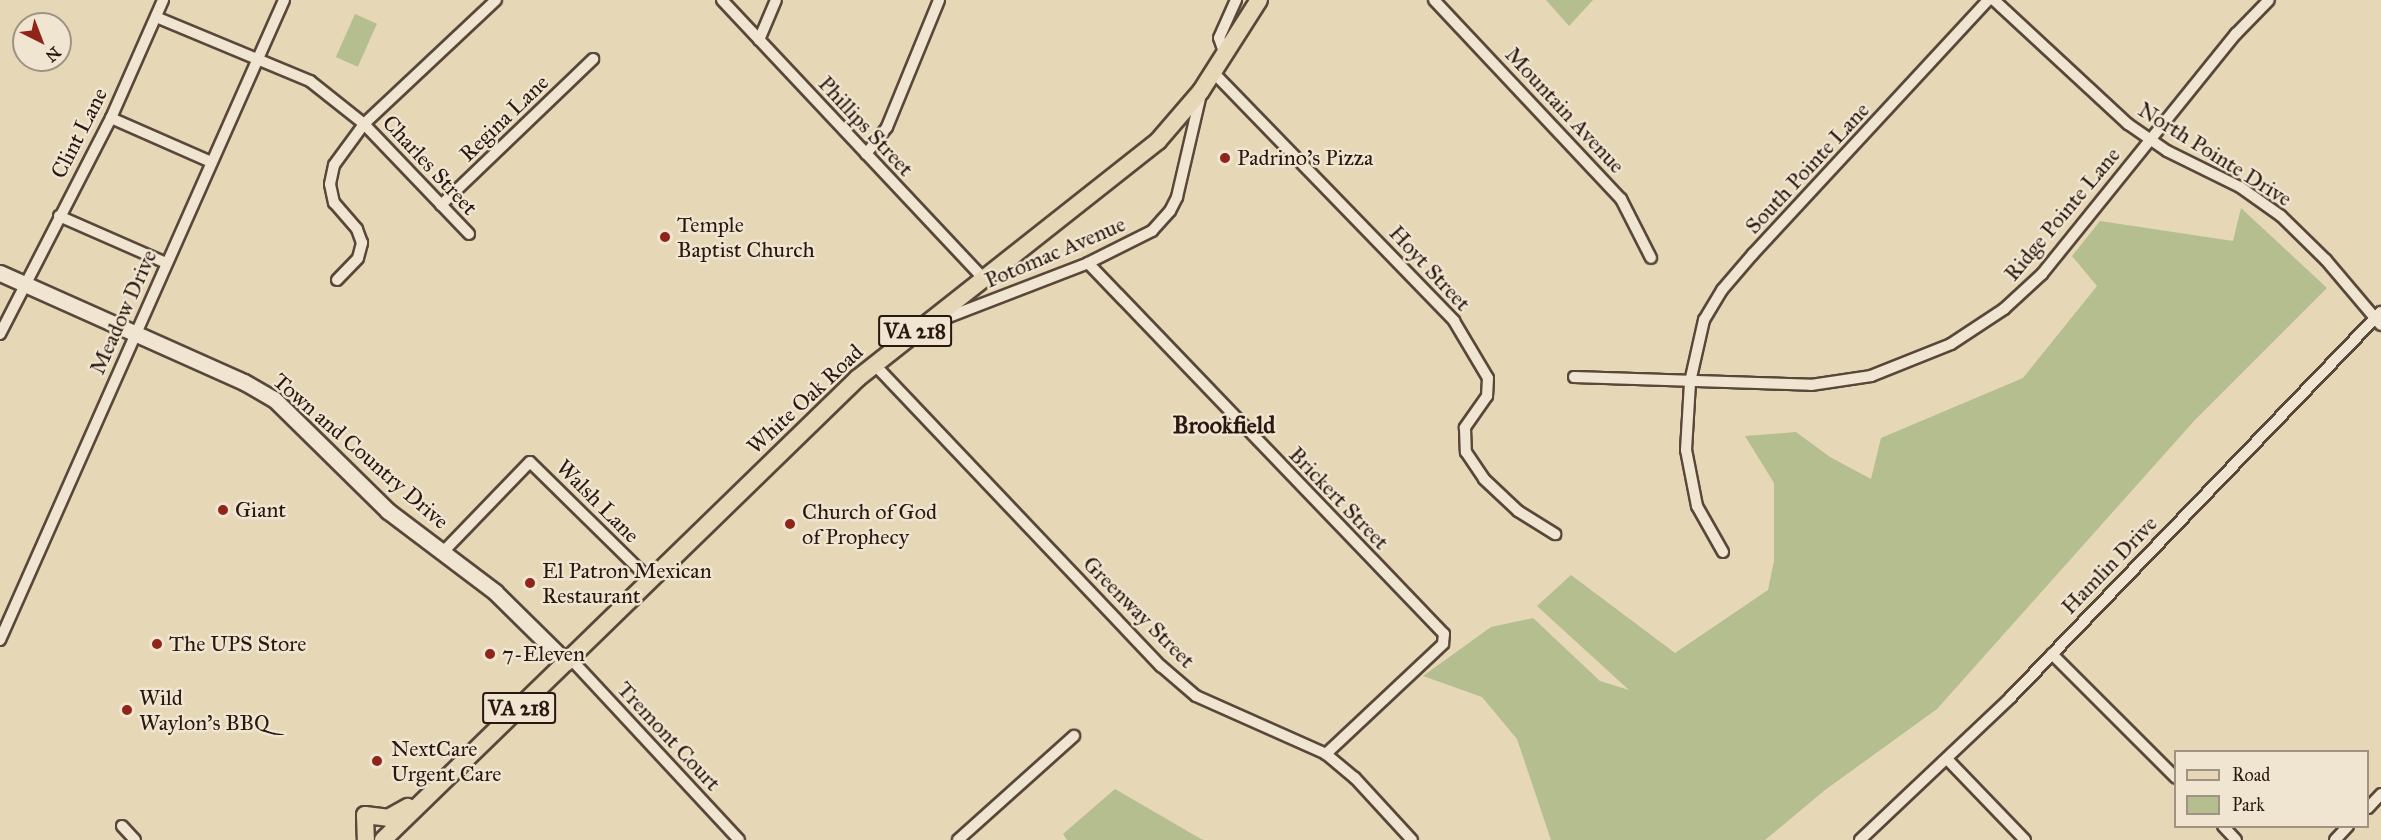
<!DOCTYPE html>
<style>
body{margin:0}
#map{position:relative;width:2381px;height:840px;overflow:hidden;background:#e6d7b7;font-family:"IM FELL Great Primer",serif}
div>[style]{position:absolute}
.green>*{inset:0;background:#b4be8f;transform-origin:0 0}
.roads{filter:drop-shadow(2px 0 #59473a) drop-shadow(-2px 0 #59473a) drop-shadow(0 2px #59473a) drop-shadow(0 -2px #59473a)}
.street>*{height:10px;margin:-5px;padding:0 5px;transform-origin:5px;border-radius:5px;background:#efe5d0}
.secondary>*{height:15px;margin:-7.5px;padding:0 7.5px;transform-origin:7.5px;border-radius:7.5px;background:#efe5d0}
.primary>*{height:16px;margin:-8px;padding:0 8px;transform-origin:8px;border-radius:8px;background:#e6d7b7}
.dots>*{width:16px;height:16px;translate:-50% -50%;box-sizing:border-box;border:3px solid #efe5d0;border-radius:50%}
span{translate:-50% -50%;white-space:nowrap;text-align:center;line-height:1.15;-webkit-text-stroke:5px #efe5d0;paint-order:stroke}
.shield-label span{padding:2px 4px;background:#efe5d0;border:2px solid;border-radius:4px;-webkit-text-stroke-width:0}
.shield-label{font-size:21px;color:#2a1710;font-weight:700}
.street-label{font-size:22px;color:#2a1710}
.poi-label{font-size:22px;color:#2a1710}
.left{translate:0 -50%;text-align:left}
.neighbourhood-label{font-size:24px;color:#2a1710;font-weight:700}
.legend{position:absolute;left:2174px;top:750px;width:195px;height:78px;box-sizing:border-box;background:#efe5d0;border:2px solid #a09383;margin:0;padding:8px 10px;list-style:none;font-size:18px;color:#2a1710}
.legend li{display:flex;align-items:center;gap:12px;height:30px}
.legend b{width:30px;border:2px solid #a09383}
.north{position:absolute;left:12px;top:12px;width:60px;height:60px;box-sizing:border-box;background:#efe5d0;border:2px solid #a09383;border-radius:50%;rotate:138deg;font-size:16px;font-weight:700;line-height:24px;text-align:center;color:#2a1710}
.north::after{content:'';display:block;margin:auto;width:21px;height:27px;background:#8f2418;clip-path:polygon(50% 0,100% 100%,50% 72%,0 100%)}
</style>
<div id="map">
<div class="green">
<div style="clip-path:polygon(1546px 0,1593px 0,1569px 26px)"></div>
<div style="left:355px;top:14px;width:24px;height:47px;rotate:24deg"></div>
<div style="clip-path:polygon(2241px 208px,2327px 288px,2194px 421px,1937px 709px,1825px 790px,1765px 840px,1551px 840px,1517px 739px,1482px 697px,1423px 676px,1491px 627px,1533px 618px,1600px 681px,1629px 690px,1537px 606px,1571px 575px,1675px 653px,1768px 590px,1774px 561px,1774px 483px,1745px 436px,1796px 432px,1830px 457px,1871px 479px,1881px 438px,2023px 378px,2097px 286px,2072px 256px,2100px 221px,2233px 241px)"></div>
<div style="clip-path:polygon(1115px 789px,1201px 839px,1204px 840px,1067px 840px,1063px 834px)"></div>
</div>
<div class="roads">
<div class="street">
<div style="left:722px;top:0;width:381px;rotate:46.8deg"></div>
<div style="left:1434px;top:0;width:273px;rotate:46.8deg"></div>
<div style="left:1621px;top:199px;width:66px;rotate:63deg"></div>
<div style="left:1994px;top:0;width:183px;rotate:42.8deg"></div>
<div style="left:2128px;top:124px;width:47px;rotate:34.7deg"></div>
<div style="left:2167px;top:151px;width:81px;rotate:26.3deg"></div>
<div style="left:2240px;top:187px;width:50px;rotate:35.3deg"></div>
<div style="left:2281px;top:216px;width:63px;rotate:44.4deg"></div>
<div style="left:2326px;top:260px;width:85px;rotate:49.8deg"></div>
<div style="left:156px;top:17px;width:167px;rotate:22.6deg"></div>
<div style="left:310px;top:81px;width:69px;rotate:38.5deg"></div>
<div style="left:364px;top:124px;width:152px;rotate:46.3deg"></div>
<div style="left:759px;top:40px;width:43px;rotate:-67deg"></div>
<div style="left:1225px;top:55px;width:18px;rotate:-109deg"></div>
<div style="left:1219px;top:38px;width:42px;rotate:-65.9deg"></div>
<div style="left:1214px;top:73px;width:345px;rotate:45.9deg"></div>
<div style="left:1454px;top:321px;width:66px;rotate:59.2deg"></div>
<div style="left:1488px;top:378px;width:18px;rotate:93deg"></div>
<div style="left:1487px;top:396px;width:39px;rotate:125deg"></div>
<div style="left:1465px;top:428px;width:24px;rotate:88deg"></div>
<div style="left:1466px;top:452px;width:32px;rotate:56deg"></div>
<div style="left:1484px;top:479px;width:47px;rotate:43.3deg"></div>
<div style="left:1518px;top:511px;width:44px;rotate:31.9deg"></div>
<div style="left:111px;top:118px;width:109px;rotate:23.7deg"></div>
<div style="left:866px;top:154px;width:34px;rotate:-52deg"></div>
<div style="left:887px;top:127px;width:137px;rotate:-67.7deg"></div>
<div style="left:441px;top:205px;width:211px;rotate:-43.8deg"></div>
<div style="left:59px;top:216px;width:117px;rotate:23.7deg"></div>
<div style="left:1088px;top:263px;width:514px;rotate:46.18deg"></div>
<div style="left:1444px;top:634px;width:10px;rotate:96deg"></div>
<div style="left:1443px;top:644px;width:161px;rotate:136.8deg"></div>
<div style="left:337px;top:280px;width:30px;rotate:-46deg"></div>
<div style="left:358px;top:258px;width:16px;rotate:-75deg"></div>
<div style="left:362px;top:243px;width:15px;rotate:-110deg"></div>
<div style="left:357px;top:229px;width:35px;rotate:-131deg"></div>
<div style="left:334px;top:203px;width:19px;rotate:-102deg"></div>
<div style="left:330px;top:184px;width:19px;rotate:-78deg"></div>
<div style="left:334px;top:165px;width:51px;rotate:-53.8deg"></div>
<div style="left:364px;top:124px;width:181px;rotate:-43.2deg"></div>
<div style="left:938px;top:321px;width:161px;rotate:-21.1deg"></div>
<div style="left:1088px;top:263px;width:72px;rotate:-26.6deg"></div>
<div style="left:1152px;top:231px;width:27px;rotate:-48deg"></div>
<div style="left:1170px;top:211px;width:16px;rotate:-63deg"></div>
<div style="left:1177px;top:197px;width:106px;rotate:-76.9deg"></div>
<div style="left:0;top:334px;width:243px;rotate:-62.8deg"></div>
<div style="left:111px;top:118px;width:129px;rotate:-66.2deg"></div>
<div style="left:874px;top:364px;width:417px;rotate:46.5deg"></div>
<div style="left:1161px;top:666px;width:46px;rotate:40.6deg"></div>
<div style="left:1196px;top:696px;width:142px;rotate:24deg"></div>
<div style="left:1326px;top:754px;width:38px;rotate:40deg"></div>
<div style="left:1355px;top:778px;width:84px;rotate:47.4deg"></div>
<div style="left:1574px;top:377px;width:237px;rotate:1.9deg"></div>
<div style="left:1811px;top:385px;width:61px;rotate:-8.5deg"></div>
<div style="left:1871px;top:376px;width:86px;rotate:-21.8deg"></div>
<div style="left:1951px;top:344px;width:64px;rotate:-33.4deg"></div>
<div style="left:2004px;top:309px;width:52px;rotate:-42.6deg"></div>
<div style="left:2042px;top:274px;width:309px;rotate:-51.1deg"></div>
<div style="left:2236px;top:34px;width:47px;rotate:-45.9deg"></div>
<div style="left:443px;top:552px;width:125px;rotate:-46deg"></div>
<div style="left:530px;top:462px;width:168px;rotate:44.5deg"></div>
<div style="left:1723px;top:552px;width:53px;rotate:-119.5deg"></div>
<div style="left:1697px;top:506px;width:57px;rotate:-101.1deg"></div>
<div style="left:1686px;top:450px;width:68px;rotate:-86.6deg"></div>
<div style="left:1690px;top:382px;width:64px;rotate:-77.3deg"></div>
<div style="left:1704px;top:320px;width:35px;rotate:-59deg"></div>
<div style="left:1722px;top:290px;width:48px;rotate:-49.3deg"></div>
<div style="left:1753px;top:254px;width:346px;rotate:-47.2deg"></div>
<div style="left:0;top:640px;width:700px;rotate:-66.07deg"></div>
<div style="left:2052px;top:654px;width:175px;rotate:45deg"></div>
<div style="left:570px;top:658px;width:248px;rotate:47.1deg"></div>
<div style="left:1948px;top:760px;width:111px;rotate:46.1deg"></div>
<div style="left:2368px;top:808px;width:19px;rotate:-47deg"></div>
<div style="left:122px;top:826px;width:19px;rotate:47deg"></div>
<div style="left:2223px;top:826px;width:19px;rotate:47deg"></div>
<div style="left:958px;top:840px;width:156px;rotate:-41.9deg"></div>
<div style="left:1860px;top:840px;width:208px;rotate:-43.4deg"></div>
<div style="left:2011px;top:697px;width:534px;rotate:-46.14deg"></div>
<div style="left:2335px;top:840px;width:19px;rotate:-47deg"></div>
</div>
<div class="secondary">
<div style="left:0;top:273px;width:267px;rotate:24.1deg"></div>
<div style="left:244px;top:382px;width:34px;rotate:30deg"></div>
<div style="left:274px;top:399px;width:160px;rotate:44.5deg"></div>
<div style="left:388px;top:511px;width:134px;rotate:37.1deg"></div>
<div style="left:495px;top:592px;width:100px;rotate:44.6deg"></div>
</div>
<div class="primary">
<div style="left:365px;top:815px;width:23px;rotate:7deg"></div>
<div style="left:388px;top:818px;width:23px;rotate:-29deg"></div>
<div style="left:365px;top:815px;width:25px;rotate:88deg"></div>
<div style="left:383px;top:840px;width:663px;rotate:-44.21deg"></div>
<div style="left:858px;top:378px;width:382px;rotate:-38.3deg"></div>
<div style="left:1158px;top:141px;width:66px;rotate:-49.3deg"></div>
<div style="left:1201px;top:91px;width:108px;rotate:-57.5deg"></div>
</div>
</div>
<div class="dots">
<div style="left:1225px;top:158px;background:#8f2418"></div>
<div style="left:665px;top:237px;background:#8f2418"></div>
<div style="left:223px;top:510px;background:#8f2418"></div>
<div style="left:790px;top:524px;background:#8f2418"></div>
<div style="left:530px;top:583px;background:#8f2418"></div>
<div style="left:157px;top:644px;background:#8f2418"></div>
<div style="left:490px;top:654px;background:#8f2418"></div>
<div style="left:127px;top:710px;background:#8f2418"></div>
<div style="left:377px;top:761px;background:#8f2418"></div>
</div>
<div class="shield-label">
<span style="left:915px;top:331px">VA 218</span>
<span style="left:519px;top:708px">VA 218</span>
</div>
<div class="street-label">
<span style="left:1565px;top:110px;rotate:47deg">Mountain Avenue</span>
<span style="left:504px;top:118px;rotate:-44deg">Regina Lane</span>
<span style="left:866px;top:126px;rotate:47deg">Phillips Street</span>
<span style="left:79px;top:133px;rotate:-63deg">Clint Lane</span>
<span style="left:2215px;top:154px;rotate:32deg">North Pointe Drive</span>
<span style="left:430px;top:165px;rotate:47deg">Charles Street</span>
<span style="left:1807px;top:168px;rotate:-47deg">South Pointe Lane</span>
<span style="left:2062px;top:214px;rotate:-50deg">Ridge Pointe Lane</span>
<span style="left:1055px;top:252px;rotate:-23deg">Potomac Avenue</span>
<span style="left:1430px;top:268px;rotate:47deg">Hoyt Street</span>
<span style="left:123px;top:312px;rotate:-66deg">Meadow Drive</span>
<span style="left:805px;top:399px;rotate:-43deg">White Oak Road</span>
<span style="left:361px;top:451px;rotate:41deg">Town and Country Drive</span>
<span style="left:1339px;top:498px;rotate:46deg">Brickert Street</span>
<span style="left:598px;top:501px;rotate:45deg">Walsh Lane</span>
<span style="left:2109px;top:565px;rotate:-46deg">Hamlin Drive</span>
<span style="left:1139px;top:612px;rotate:45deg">Greenway Street</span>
<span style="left:669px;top:736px;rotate:47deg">Tremont Court</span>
</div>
<div class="poi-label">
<span class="left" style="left:1237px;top:158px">Padrino's Pizza</span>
<span class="left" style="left:677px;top:237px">Temple<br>Baptist Church</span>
<span class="left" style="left:235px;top:510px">Giant</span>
<span class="left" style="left:802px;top:524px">Church of God<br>of Prophecy</span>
<span class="left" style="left:542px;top:583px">El Patron Mexican<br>Restaurant</span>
<span class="left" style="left:169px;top:644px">The UPS Store</span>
<span class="left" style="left:502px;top:654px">7-Eleven</span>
<span class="left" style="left:139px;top:710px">Wild<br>Waylon's BBQ</span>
<span class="left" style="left:391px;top:761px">NextCare<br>Urgent Care</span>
</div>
<div class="neighbourhood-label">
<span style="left:1224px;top:426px">Brookfield</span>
</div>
<ul class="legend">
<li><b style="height:8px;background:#e6d7b7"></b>Road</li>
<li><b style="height:16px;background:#b4be8f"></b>Park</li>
</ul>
<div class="north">N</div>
</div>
